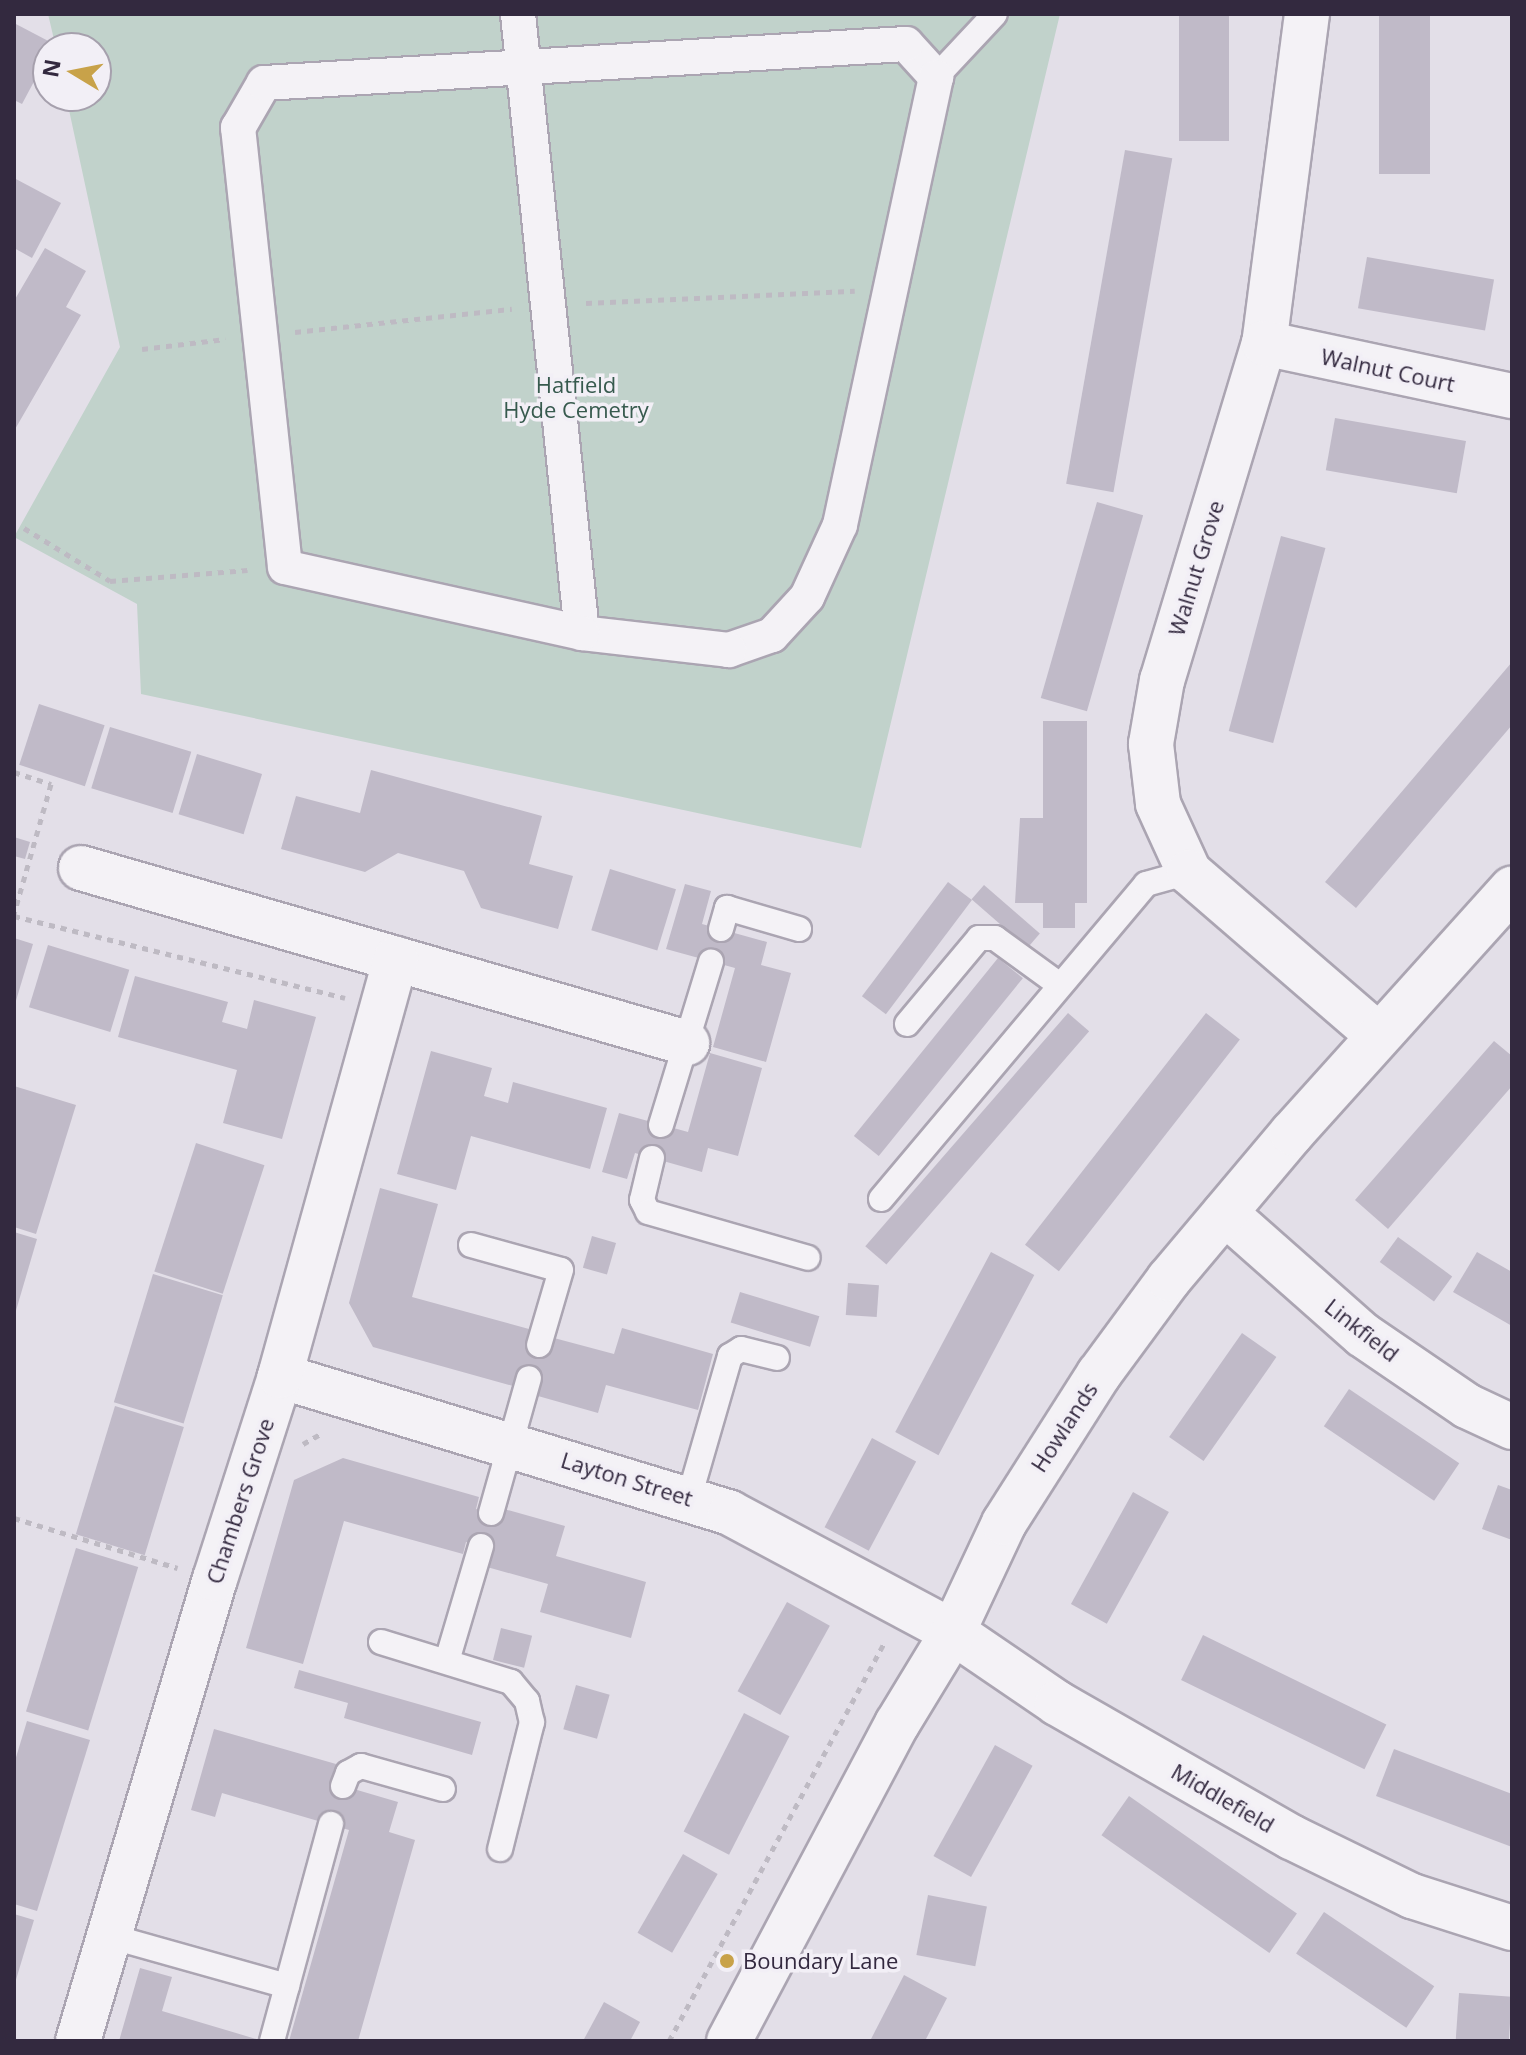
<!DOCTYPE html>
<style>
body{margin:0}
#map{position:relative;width:1526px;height:2055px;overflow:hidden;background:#e3dfe8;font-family:"Open Sans",sans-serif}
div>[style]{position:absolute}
.green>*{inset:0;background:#c1d2cb}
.building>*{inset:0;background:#c0bac8;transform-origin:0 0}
.path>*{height:5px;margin-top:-2.5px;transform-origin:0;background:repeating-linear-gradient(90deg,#bebac3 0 6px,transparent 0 12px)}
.roads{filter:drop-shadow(2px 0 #aba5b2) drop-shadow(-2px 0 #aba5b2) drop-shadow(0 2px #aba5b2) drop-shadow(0 -2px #aba5b2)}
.service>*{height:24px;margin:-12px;padding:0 12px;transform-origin:12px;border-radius:12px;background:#f4f2f6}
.pedestrian>*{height:34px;margin:-17px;padding:0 17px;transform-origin:17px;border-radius:17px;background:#f4f2f6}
.minor>*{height:44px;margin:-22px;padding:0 22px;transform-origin:22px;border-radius:22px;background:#f4f2f6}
.tertiary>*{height:44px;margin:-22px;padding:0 22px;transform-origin:22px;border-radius:22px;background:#f4f2f6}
.dots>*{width:22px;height:22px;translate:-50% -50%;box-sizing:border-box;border:4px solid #f2eff6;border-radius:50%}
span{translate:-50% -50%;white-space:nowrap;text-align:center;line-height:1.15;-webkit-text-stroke:7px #f2eff6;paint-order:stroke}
.street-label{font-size:22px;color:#33293f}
.park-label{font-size:22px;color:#375a4e}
.poi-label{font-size:22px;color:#33293f}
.left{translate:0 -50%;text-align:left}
.frame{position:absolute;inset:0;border:16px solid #33293f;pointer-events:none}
.north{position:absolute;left:32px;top:32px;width:80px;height:80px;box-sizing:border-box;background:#f2eff6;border:2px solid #a6a0ad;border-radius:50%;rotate:280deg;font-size:22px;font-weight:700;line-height:32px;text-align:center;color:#33293f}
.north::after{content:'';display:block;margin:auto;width:28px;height:36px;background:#c8a249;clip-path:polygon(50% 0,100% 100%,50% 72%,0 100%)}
</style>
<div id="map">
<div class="green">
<div style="clip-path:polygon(48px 14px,1060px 14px,861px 848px,141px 694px,137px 604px,14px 537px,120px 347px,66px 96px,96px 96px,96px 48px,56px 48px)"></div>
</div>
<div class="building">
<div style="left:1179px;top:14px;width:50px;height:127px"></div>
<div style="left:1379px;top:14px;width:51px;height:160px"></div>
<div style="clip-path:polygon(14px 23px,54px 44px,22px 104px,14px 100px)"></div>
<div style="left:1125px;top:150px;width:48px;height:339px;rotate:10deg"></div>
<div style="clip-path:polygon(14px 178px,61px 203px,32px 258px,14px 248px)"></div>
<div style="clip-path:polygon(45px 248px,86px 271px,66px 307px,81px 315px,14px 431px,14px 301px)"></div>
<div style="left:1367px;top:257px;width:129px;height:52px;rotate:10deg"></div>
<div style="left:1335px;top:418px;width:133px;height:53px;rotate:10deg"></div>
<div style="left:1097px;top:502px;width:48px;height:204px;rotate:16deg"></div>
<div style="left:1281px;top:536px;width:46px;height:202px;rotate:15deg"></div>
<div style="clip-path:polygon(1512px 662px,1512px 725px,1356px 908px,1325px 882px)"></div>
<div style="left:39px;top:704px;width:69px;height:64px;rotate:18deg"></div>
<div style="clip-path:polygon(1043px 721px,1087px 721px,1087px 903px,1075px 903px,1075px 928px,1043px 928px,1043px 903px,1015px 903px,1020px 818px,1043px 818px)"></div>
<div style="left:110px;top:727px;width:85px;height:64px;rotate:17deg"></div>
<div style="left:197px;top:754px;width:68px;height:63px;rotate:17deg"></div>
<div style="clip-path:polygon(371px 770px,542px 816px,529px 864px,573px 876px,558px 929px,481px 908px,464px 871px,398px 853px,365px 872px,281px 849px,296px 796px,360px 813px)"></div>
<div style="clip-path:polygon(14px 837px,30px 842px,25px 859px,14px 856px)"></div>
<div style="left:610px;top:869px;width:69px;height:64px;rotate:17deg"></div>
<div style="left:948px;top:882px;width:30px;height:143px;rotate:37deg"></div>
<div style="clip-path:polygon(685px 884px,711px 891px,702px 924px,767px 942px,761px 965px,791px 973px,766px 1062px,713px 1047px,735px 968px,666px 949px)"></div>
<div style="left:984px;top:885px;width:74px;height:19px;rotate:41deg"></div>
<div style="clip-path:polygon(14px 938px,33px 944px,15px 1004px,14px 1004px)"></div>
<div style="left:48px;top:945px;width:85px;height:65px;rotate:17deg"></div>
<div style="left:998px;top:958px;width:32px;height:229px;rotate:39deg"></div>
<div style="clip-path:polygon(135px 976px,228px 1002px,222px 1022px,247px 1029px,254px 1000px,316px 1017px,282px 1139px,223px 1123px,237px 1070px,118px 1037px)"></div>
<div style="left:1068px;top:1013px;width:28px;height:309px;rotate:41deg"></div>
<div style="left:1206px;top:1013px;width:43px;height:294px;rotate:38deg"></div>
<div style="clip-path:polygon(1494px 1041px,1512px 1056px,1512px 1086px,1388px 1229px,1355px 1200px)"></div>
<div style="clip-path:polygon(431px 1051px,492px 1068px,484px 1096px,508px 1103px,513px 1082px,607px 1108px,590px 1169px,471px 1136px,456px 1190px,397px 1174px)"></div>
<div style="clip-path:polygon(710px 1053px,762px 1068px,738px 1156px,708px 1148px,702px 1172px,635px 1153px,627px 1179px,602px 1172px,619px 1113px,688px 1132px)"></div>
<div style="clip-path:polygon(14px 1086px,76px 1105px,36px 1234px,14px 1227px)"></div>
<div style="left:196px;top:1143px;width:72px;height:135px;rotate:18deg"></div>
<div style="clip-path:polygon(380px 1188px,438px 1204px,412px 1297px,529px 1329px,526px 1341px,551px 1348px,554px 1338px,614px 1354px,622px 1328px,713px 1354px,698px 1410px,606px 1385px,598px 1413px,538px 1396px,542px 1382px,517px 1375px,513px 1386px,373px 1347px,349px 1303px)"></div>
<div style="clip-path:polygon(14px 1232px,37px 1239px,15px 1314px,14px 1314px)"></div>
<div style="left:592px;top:1236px;width:25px;height:33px;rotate:16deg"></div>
<div style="left:1398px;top:1237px;width:67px;height:31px;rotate:36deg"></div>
<div style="left:991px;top:1252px;width:49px;height:204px;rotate:28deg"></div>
<div style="clip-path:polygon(1477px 1252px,1512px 1272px,1512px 1326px,1453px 1292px)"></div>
<div style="left:153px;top:1274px;width:73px;height:134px;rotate:17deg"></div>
<div style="left:848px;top:1283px;width:31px;height:32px;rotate:4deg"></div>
<div style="left:740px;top:1292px;width:83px;height:32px;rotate:17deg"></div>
<div style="left:1242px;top:1333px;width:42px;height:127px;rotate:35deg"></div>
<div style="left:1349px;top:1389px;width:133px;height:45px;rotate:34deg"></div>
<div style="left:115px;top:1406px;width:72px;height:134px;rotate:17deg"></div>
<div style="left:872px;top:1438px;width:50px;height:101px;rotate:28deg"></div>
<div style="clip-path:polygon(343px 1458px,479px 1497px,476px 1509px,502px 1516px,504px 1509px,565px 1526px,556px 1556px,646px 1582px,631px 1638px,540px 1612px,548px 1584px,487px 1567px,492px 1550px,466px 1542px,463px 1554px,344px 1521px,303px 1664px,246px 1648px,294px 1480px)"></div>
<div style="clip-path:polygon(1498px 1485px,1512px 1490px,1512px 1540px,1482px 1529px)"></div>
<div style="left:1133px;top:1492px;width:41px;height:128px;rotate:29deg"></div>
<div style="left:76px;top:1548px;width:65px;height:171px;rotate:17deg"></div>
<div style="left:787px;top:1602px;width:49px;height:102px;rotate:29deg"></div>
<div style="left:501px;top:1628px;width:32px;height:33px;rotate:14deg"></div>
<div style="left:1203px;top:1635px;width:204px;height:50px;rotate:26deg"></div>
<div style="clip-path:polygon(299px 1670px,481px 1722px,472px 1755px,344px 1718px,348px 1703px,294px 1688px)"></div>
<div style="left:576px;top:1685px;width:35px;height:46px;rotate:16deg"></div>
<div style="left:744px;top:1713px;width:51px;height:133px;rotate:27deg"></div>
<div style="clip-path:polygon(27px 1721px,90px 1740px,37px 1911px,14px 1904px,14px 1764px)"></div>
<div style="clip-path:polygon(214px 1729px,336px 1764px,330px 1782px,398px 1802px,389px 1832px,415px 1840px,358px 2041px,289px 2041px,349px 1830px,222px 1793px,215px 1817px,191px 1810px)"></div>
<div style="left:995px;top:1745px;width:43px;height:127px;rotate:29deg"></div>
<div style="clip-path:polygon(1394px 1749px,1512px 1794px,1512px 1847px,1376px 1796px)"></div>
<div style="left:1129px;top:1796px;width:205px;height:48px;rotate:35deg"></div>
<div style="left:683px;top:1854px;width:40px;height:91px;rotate:30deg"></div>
<div style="left:928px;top:1895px;width:60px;height:61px;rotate:11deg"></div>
<div style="left:1324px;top:1912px;width:133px;height:50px;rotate:34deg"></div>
<div style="clip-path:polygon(14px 1914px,34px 1920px,15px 1983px,14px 1983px)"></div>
<div style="clip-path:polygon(140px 1968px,172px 1977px,162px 2011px,263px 2041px,119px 2041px)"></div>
<div style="clip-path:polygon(904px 1975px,947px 1998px,925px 2041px,870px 2041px)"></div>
<div style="left:1459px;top:1993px;width:53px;height:48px;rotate:4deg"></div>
<div style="clip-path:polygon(604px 2002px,640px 2022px,630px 2041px,583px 2041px)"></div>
</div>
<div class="path">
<div style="left:586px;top:303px;width:269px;rotate:-2.6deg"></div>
<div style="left:295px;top:332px;width:218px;rotate:-6.1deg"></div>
<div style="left:142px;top:349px;width:84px;rotate:-6.9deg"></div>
<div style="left:24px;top:528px;width:101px;rotate:31.6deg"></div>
<div style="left:110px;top:581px;width:138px;rotate:-4.6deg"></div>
<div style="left:14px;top:772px;width:39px;rotate:18deg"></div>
<div style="left:51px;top:784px;width:135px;rotate:105.9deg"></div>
<div style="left:14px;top:916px;width:341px;rotate:13.9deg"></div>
<div style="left:303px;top:1444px;width:22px;rotate:-30deg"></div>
<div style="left:14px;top:1518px;width:171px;rotate:17deg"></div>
<div style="left:669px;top:2041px;width:452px;rotate:-61.6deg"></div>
</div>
<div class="roads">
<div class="service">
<div style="left:936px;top:77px;width:86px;rotate:-46.9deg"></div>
<div style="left:721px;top:929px;width:22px;rotate:-74deg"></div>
<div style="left:727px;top:908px;width:75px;rotate:16.3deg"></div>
<div style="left:907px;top:1024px;width:112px;rotate:-50.1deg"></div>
<div style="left:979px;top:938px;width:16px"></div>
<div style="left:995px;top:938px;width:77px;rotate:36deg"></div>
<div style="left:661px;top:1125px;width:171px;rotate:-73deg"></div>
<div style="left:652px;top:1158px;width:43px;rotate:103.4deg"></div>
<div style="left:642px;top:1200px;width:13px;rotate:63deg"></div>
<div style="left:648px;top:1212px;width:166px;rotate:16deg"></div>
<div style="left:881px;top:1199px;width:412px;rotate:-49.9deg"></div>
<div style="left:1146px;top:884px;width:45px;rotate:-15.6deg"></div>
<div style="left:471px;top:1245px;width:93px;rotate:15.5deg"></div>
<div style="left:561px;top:1270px;width:78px;rotate:106.3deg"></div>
<div style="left:689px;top:1498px;width:148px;rotate:-73.9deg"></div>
<div style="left:730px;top:1356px;width:13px;rotate:-32deg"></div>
<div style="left:741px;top:1349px;width:37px;rotate:14deg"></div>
<div style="left:491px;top:1513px;width:140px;rotate:-74.3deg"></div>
<div style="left:381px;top:1642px;width:136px;rotate:17.1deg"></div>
<div style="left:511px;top:1682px;width:25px;rotate:50deg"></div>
<div style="left:527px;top:1701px;width:22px;rotate:77deg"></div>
<div style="left:532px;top:1722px;width:131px;rotate:104.1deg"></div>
<div style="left:447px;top:1661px;width:120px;rotate:-73.5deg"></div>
<div style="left:343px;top:1786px;width:14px;rotate:-69deg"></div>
<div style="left:348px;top:1773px;width:15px;rotate:-28deg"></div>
<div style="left:361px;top:1766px;width:85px;rotate:15.7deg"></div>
<div style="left:109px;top:1936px;width:185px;rotate:15.7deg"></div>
<div style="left:272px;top:2041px;width:225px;rotate:-74.8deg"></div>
</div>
<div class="pedestrian">
<div style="left:518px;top:14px;width:622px;rotate:84.1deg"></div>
<div style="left:906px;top:44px;width:45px;rotate:47.7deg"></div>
<div style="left:936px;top:77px;width:458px;rotate:102.1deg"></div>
<div style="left:840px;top:525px;width:79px;rotate:114.6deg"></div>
<div style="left:807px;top:597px;width:52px;rotate:132.6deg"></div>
<div style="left:772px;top:635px;width:46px;rotate:160.8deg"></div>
<div style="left:729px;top:650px;width:148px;rotate:-173.4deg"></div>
<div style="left:582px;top:633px;width:304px;rotate:-167.5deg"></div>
<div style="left:285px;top:567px;width:442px;rotate:-96.1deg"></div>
<div style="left:238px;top:128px;width:52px;rotate:-60deg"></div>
<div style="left:264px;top:83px;width:643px;rotate:-3.48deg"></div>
</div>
<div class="minor">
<div style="left:1307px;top:14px;width:332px;rotate:97.4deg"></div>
<div style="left:1264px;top:343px;width:352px;rotate:106.8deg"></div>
<div style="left:1162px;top:680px;width:65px;rotate:99.8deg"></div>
<div style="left:1151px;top:744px;width:60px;rotate:83.3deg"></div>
<div style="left:1158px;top:804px;width:75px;rotate:65.5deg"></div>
<div style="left:1189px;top:872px;width:250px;rotate:40.8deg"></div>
<div style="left:1264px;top:343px;width:254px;rotate:12.1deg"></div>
<div style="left:81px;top:868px;width:631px;rotate:16.11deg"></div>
<div style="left:1225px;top:1213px;width:184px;rotate:41.5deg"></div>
<div style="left:1363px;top:1335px;width:126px;rotate:34.3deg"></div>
<div style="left:1467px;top:1406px;width:50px;rotate:25deg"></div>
<div style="left:280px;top:1376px;width:470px;rotate:16.9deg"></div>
<div style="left:730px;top:1513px;width:253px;rotate:28.1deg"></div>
<div style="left:953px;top:1632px;width:126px;rotate:34.3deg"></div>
<div style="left:1057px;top:1703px;width:270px;rotate:29.8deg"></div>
<div style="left:1291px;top:1837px;width:135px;rotate:26deg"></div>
<div style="left:1412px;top:1896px;width:105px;rotate:17.7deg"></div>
<div style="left:78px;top:2041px;width:482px;rotate:-73.5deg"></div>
<div style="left:215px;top:1579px;width:213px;rotate:-72.2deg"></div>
<div style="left:280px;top:1376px;width:433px;rotate:-74.5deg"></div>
</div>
<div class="tertiary">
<div style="left:729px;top:2041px;width:359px;rotate:-62.1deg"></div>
<div style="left:897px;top:1724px;width:108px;rotate:-58.7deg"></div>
<div style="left:953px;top:1632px;width:120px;rotate:-64.9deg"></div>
<div style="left:1004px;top:1523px;width:177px;rotate:-57.5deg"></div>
<div style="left:1099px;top:1374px;width:118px;rotate:-53.6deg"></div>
<div style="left:1169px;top:1279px;width:191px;rotate:-49.9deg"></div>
<div style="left:1292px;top:1133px;width:329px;rotate:-48deg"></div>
</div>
</div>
<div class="dots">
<div style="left:727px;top:1961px;background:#c8a249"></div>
</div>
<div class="street-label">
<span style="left:1388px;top:370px;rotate:12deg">Walnut Court</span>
<span style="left:1196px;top:568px;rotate:-73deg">Walnut Grove</span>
<span style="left:1362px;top:1330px;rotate:38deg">Linkfield</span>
<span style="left:1064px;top:1427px;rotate:-57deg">Howlands</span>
<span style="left:627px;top:1479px;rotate:17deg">Layton Street</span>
<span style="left:240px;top:1501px;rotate:-72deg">Chambers Grove</span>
<span style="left:1223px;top:1798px;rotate:30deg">Middlefield</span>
</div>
<div class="park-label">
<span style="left:576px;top:397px">Hatfield<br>Hyde Cemetry</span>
</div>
<div class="poi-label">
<span class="left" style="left:743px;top:1961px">Boundary Lane</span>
</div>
<div class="frame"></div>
<div class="north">N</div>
</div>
